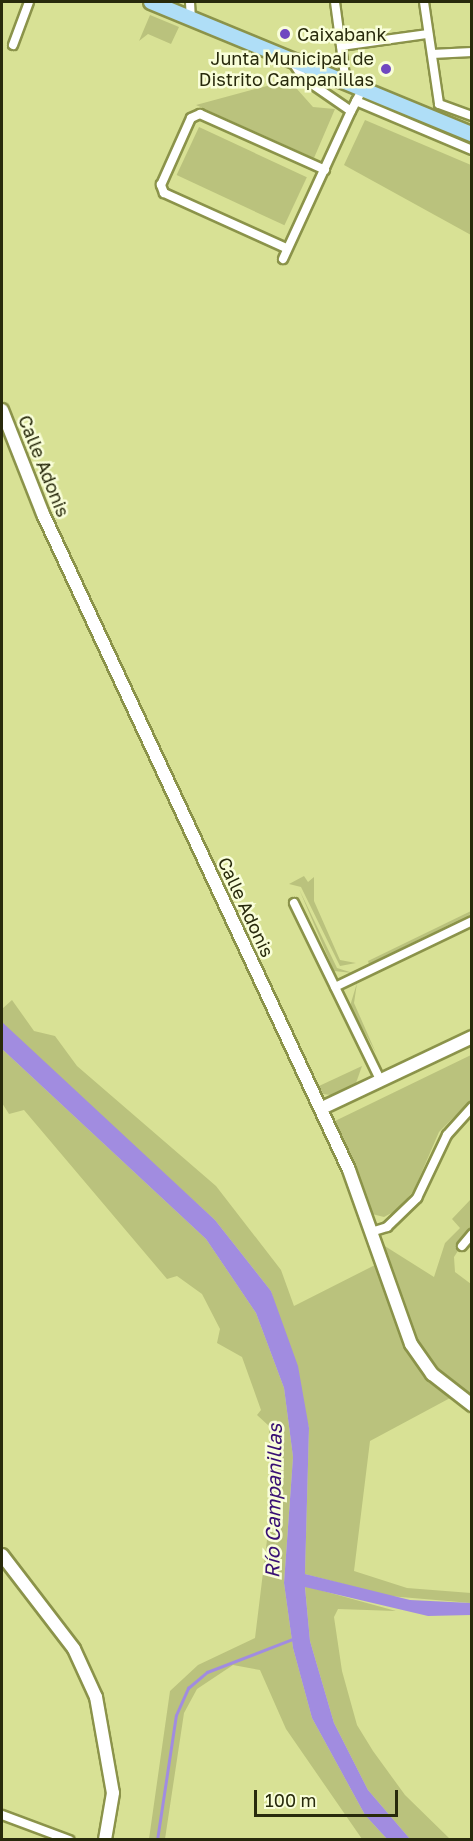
<!DOCTYPE html>
<meta charset="utf-8">
<style>
body{margin:0}
#map{position:relative;width:473px;height:1841px;overflow:hidden;background:#d8e195;font-family:"Golos Text",sans-serif}
div>[style]{position:absolute}
.green>*{inset:0;background:#bac27d;transform-origin:0 0}
.water>*{inset:0;background:#a18ce0}
.stream>*{height:3px;margin:-1.5px;padding:0 1.5px;transform-origin:1.5px;border-radius:1.5px;background:#a18ce0}
.roads{filter:drop-shadow(2px 0 #8b934a) drop-shadow(-2px 0 #8b934a) drop-shadow(0 2px #8b934a) drop-shadow(0 -2px #8b934a)}
.street>*{height:8px;margin:-4px;padding:0 4px;transform-origin:4px;border-radius:4px;background:#fff}
.secondary>*{height:12px;margin:-6px;padding:0 6px;transform-origin:6px;border-radius:6px;background:#fff}
.primary>*{height:14px;margin:-7px;padding:0 7px;transform-origin:7px;border-radius:7px;background:#afdef7}
.dots>*{width:16px;height:16px;translate:-50% -50%;box-sizing:border-box;border:3px solid #f9fed9;border-radius:50%}
span{translate:-50% -50%;white-space:nowrap;text-align:center;line-height:1.15;-webkit-text-stroke:5px #f9fed9;paint-order:stroke}
.poi-label{font-size:18px;color:#282a0c}
.left{translate:0 -50%;text-align:left}
.right{translate:-100% -50%;text-align:right}
.street-label{font-size:18px;color:#282a0c}
.water-label{font-size:20px;color:#391174;font-style:italic}
.frame{position:absolute;inset:0;border:3px solid #282a0c;pointer-events:none}
.scale{position:absolute;left:254px;top:1790px;width:144px;height:27px;box-sizing:border-box;border:3px solid #282a0c;border-top:0;padding-left:8px;font-size:18px;line-height:21px;white-space:nowrap;color:#282a0c;-webkit-text-stroke:4px #f9fed9;paint-order:stroke}
</style>
<div id="map">
<div class="green">
<div style="clip-path:polygon(150px 15px,179px 27px,171px 44px,148px 34px,139px 41px)"></div>
<div style="clip-path:polygon(289px 80px,313px 107px,335px 109px,314px 158px,196px 105px)"></div>
<div style="clip-path:polygon(365px 120px,471px 165px,471px 235px,344px 165px)"></div>
<div style="left:199px;top:127px;width:119px;height:53px;rotate:25deg"></div>
<div style="clip-path:polygon(304px 876px,308px 882px,314px 877px,314px 901px,340px 960px,356px 963px,340px 966px,301px 887px,289px 884px)"></div>
<div style="clip-path:polygon(299px 889px,337px 968px,353px 973px,334px 971px)"></div>
<div style="clip-path:polygon(471px 911px,471px 914px,369px 964px,368px 961px)"></div>
<div style="clip-path:polygon(357px 983px,354px 1003px,376px 1053px,350px 1006px)"></div>
<div style="clip-path:polygon(12px 1000px,34px 1031px,55px 1036px,77px 1066px,216px 1186px,281px 1270px,294px 1306px,375px 1265px,413px 1359px,452px 1397px,370px 1441px,354px 1571px,407px 1588px,471px 1593px,471px 1603px,389px 1596px,305px 1574px,309px 1428px,271px 1291px,215px 1220px,10px 1033px,2px 1022px,2px 1009px)"></div>
<div style="clip-path:polygon(2px 1049px,206px 1239px,256px 1313px,284px 1388px,293px 1457px,284px 1583px,293px 1648px,312px 1718px,365px 1815px,387px 1839px,362px 1839px,286px 1729px,260px 1670px,233px 1665px,197px 1689px,184px 1713px,165px 1839px,149px 1839px,170px 1691px,198px 1665px,255px 1638px,271px 1507px,269px 1426px,257px 1415px,261px 1410px,242px 1357px,217px 1343px,220px 1329px,202px 1294px,177px 1276px,167px 1279px,24px 1110px,9px 1114px,2px 1103px)"></div>
<div style="clip-path:polygon(471px 1055px,471px 1100px,439px 1132px,414px 1190px,399px 1209px,384px 1217px,372px 1214px,335px 1121px)"></div>
<div style="clip-path:polygon(362px 1066px,356px 1083px,337px 1096px,323px 1094px,319px 1086px)"></div>
<div style="clip-path:polygon(471px 1199px,471px 1231px,454px 1257px,455px 1272px,471px 1284px,471px 1400px,426px 1362px,380px 1243px,434px 1277px,445px 1243px,460px 1228px,452px 1219px)"></div>
<div style="clip-path:polygon(305px 1586px,396px 1611px,338px 1609px,334px 1617px,342px 1671px,357px 1725px,373px 1751px,405px 1795px,450px 1839px,410px 1839px,368px 1790px,334px 1723px,310px 1641px)"></div>
</div>
<div class="water">
<div style="clip-path:polygon(2px 1022px,215px 1220px,271px 1291px,298px 1366px,309px 1428px,305px 1574px,410px 1600px,471px 1603px,471px 1615px,428px 1616px,305px 1587px,310px 1641px,334px 1723px,368px 1790px,410px 1839px,387px 1839px,365px 1815px,312px 1718px,293px 1648px,284px 1583px,293px 1457px,284px 1388px,256px 1313px,206px 1239px,2px 1049px)"></div>
</div>
<div class="stream">
<div style="left:157px;top:1840px;width:126px;rotate:-81.4deg"></div>
<div style="left:176px;top:1715px;width:30px;rotate:-66deg"></div>
<div style="left:188px;top:1688px;width:25px;rotate:-40deg"></div>
<div style="left:207px;top:1672px;width:94px;rotate:-21.1deg"></div>
</div>
<div class="roads">
<div class="street">
<div style="left:190px;top:2px;width:17px;rotate:87deg"></div>
<div style="left:335px;top:2px;width:82px;rotate:82.3deg"></div>
<div style="left:424px;top:2px;width:103px;rotate:81.6deg"></div>
<div style="left:439px;top:104px;width:35px;rotate:20deg"></div>
<div style="left:13px;top:45px;width:46px;rotate:-69.6deg"></div>
<div style="left:341px;top:46px;width:88px;rotate:-7.9deg"></div>
<div style="left:432px;top:54px;width:40px;rotate:-2.9deg"></div>
<div style="left:294px;top:64px;width:17px;rotate:57deg"></div>
<div style="left:303px;top:78px;width:58px;rotate:34.5deg"></div>
<div style="left:351px;top:111px;width:21px;rotate:-62deg"></div>
<div style="left:356px;top:101px;width:126px;rotate:22.9deg"></div>
<div style="left:286px;top:248px;width:134px;rotate:-155.7deg"></div>
<div style="left:164px;top:193px;width:9px;rotate:-111deg"></div>
<div style="left:161px;top:185px;width:73px;rotate:-65.9deg"></div>
<div style="left:191px;top:118px;width:10px;rotate:-24deg"></div>
<div style="left:200px;top:114px;width:137px;rotate:24.1deg"></div>
<div style="left:283px;top:259px;width:163px;rotate:-65.3deg"></div>
<div style="left:294px;top:903px;width:198px;rotate:64deg"></div>
<div style="left:335px;top:987px;width:152px;rotate:-25.7deg"></div>
<div style="left:371px;top:1232px;width:17px;rotate:-17deg"></div>
<div style="left:387px;top:1227px;width:42px;rotate:-44deg"></div>
<div style="left:417px;top:1198px;width:70px;rotate:-64.5deg"></div>
<div style="left:447px;top:1135px;width:38px;rotate:-48deg"></div>
<div style="left:462px;top:1246px;width:16px;rotate:-50deg"></div>
<div style="left:2px;top:1815px;width:72px;rotate:20.5deg"></div>
</div>
<div class="secondary">
<div style="left:2px;top:410px;width:112px;rotate:68.5deg"></div>
<div style="left:43px;top:514px;width:724px;rotate:64.99deg"></div>
<div style="left:349px;top:1170px;width:185px;rotate:70.4deg"></div>
<div style="left:411px;top:1344px;width:37px;rotate:55deg"></div>
<div style="left:432px;top:1374px;width:51px;rotate:37.8deg"></div>
<div style="left:322px;top:1108px;width:166px;rotate:-25.3deg"></div>
<div style="left:2px;top:1555px;width:118px;rotate:52.5deg"></div>
<div style="left:74px;top:1649px;width:53px;rotate:65.4deg"></div>
<div style="left:96px;top:1697px;width:97px;rotate:80deg"></div>
<div style="left:113px;top:1793px;width:48px;rotate:99.7deg"></div>
</div>
<div class="primary">
<div style="left:151px;top:2px;width:347px;rotate:22.4deg"></div>
</div>
</div>
<div class="dots">
<div style="left:285px;top:34px;background:#6f48c0"></div>
<div style="left:386px;top:69px;background:#6f48c0"></div>
</div>
<div class="poi-label">
<span class="left" style="left:297px;top:34px">Caixabank</span>
<span class="right" style="left:374px;top:69px">Junta Municipal de<br>Distrito Campanillas</span>
</div>
<div class="street-label">
<span style="left:44px;top:466px;rotate:68deg">Calle Adonis</span>
<span style="left:246px;top:907px;rotate:65deg">Calle Adonis</span>
</div>
<div class="water-label">
<span style="left:273px;top:1501px;rotate:-89deg">Río Campanillas</span>
</div>
<div class="frame"></div>
<div class="scale">100 m</div>
</div>
